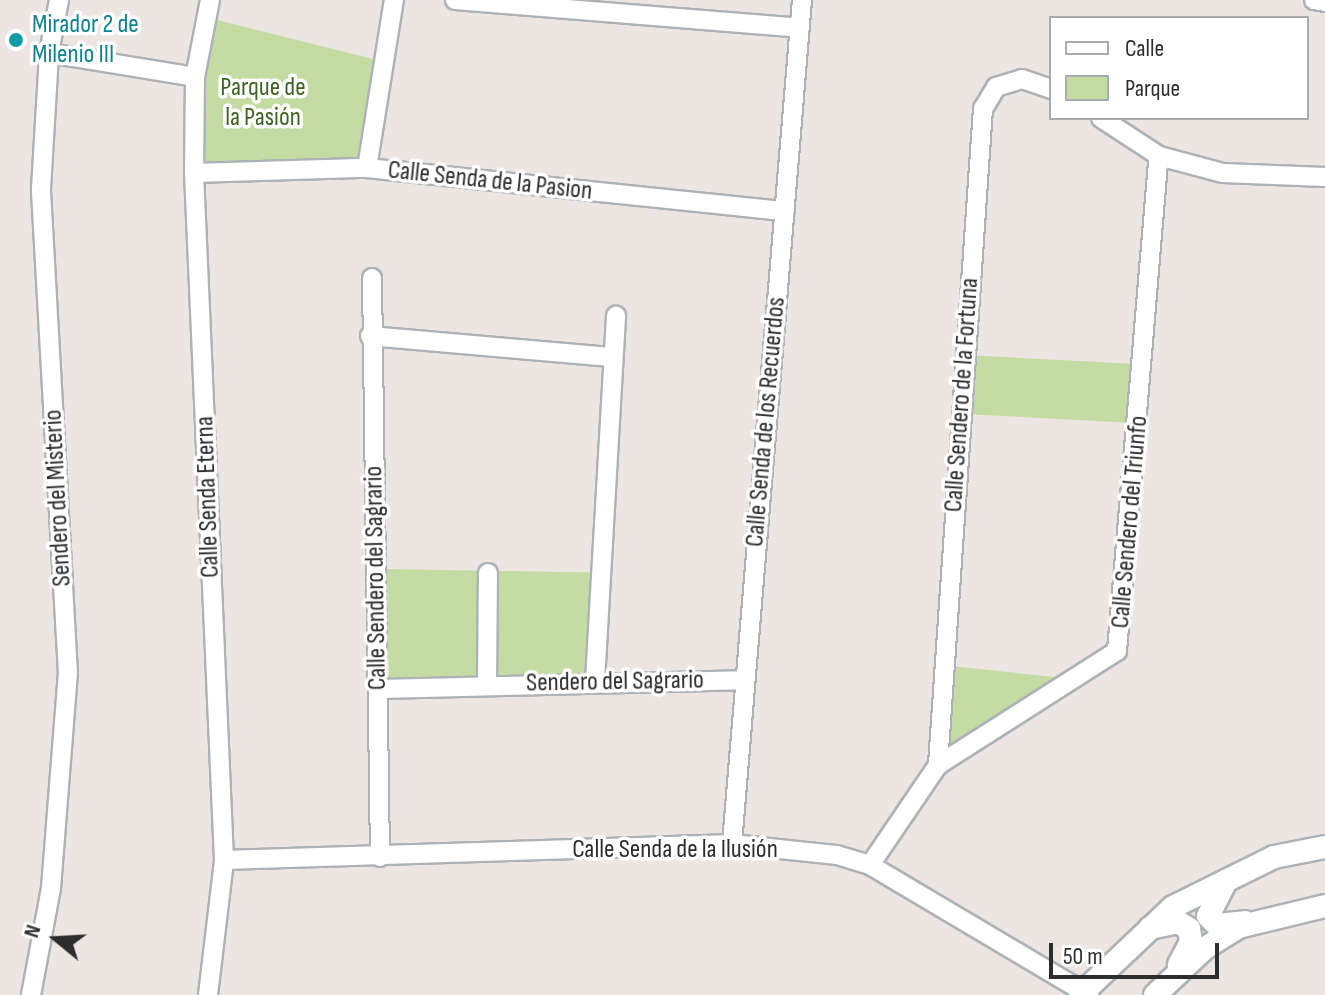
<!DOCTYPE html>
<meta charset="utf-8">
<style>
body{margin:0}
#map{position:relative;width:1325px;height:995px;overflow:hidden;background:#ede5e1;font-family:"Sofia Sans Condensed",sans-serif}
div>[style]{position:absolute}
.green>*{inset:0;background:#c4dca4;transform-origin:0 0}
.roads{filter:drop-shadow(2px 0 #adb2b7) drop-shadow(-2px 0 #adb2b7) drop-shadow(0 2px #adb2b7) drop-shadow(0 -2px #adb2b7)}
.minor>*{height:18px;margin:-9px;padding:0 9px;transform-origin:9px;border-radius:9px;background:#fff}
.tertiary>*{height:22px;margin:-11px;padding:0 11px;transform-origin:11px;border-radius:11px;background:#fff}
.dots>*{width:22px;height:22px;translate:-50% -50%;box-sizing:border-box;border:4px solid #fff;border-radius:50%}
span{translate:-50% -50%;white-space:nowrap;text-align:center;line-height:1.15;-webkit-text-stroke:7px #fff;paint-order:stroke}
.culture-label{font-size:26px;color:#0d838f}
.left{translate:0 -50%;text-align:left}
.park-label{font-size:26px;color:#3f6324}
.street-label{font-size:26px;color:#2d2d2d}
.legend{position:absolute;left:1049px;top:16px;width:260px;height:104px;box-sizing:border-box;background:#fff;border:2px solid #ababab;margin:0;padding:10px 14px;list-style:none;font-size:24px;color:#2d2d2d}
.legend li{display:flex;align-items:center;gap:16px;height:40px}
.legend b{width:40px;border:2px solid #ababab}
.north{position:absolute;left:16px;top:899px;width:80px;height:80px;-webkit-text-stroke:6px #fff;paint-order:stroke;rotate:288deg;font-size:22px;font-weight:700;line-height:32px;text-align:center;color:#2d2d2d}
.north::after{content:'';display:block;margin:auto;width:28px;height:36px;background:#2d2d2d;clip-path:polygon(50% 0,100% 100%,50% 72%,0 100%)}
.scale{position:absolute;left:1049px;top:943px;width:170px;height:36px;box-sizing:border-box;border:4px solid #2d2d2d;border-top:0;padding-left:10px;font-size:24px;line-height:28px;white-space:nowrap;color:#2d2d2d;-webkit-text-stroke:6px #fff;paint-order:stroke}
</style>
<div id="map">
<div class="green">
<div style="clip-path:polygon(205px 17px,381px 61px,367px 168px,194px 173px)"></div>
<div style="left:965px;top:355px;width:177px;height:59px;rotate:3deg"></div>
<div style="left:387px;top:569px;width:206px;height:114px;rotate:1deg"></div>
<div style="clip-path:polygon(941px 665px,1074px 679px,938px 765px)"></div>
</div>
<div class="roads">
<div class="minor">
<div style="left:455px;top:0;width:346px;rotate:4.6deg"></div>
<div style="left:1314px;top:0;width:11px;rotate:10deg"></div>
<div style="left:49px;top:53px;width:148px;rotate:9.3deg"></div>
<div style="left:1101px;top:118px;width:69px;rotate:33.2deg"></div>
<div style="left:1159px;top:156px;width:66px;rotate:14.9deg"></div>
<div style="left:1223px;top:173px;width:102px;rotate:2.2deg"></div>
<div style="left:367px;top:168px;width:170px;rotate:-80.9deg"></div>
<div style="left:194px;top:173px;width:173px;rotate:-1.7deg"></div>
<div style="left:367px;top:168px;width:420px;rotate:5.9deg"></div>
<div style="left:372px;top:278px;width:579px;rotate:89.21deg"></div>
<div style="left:370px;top:336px;width:241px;rotate:5deg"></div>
<div style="left:595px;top:681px;width:366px;rotate:-86.7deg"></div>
<div style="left:487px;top:684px;width:111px;rotate:-89.5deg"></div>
<div style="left:379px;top:689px;width:364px;rotate:-1.4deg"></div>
<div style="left:938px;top:765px;width:658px;rotate:-86.08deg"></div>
<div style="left:983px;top:109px;width:26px;rotate:-59deg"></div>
<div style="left:996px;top:87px;width:27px;rotate:-17deg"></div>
<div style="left:1022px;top:79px;width:31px;rotate:19deg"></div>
<div style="left:732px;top:844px;width:847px;rotate:-85.26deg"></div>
<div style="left:224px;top:860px;width:508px;rotate:-1.8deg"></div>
<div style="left:732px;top:844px;width:106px;rotate:6deg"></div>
<div style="left:837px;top:855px;width:34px;rotate:17deg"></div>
<div style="left:870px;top:865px;width:255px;rotate:30.7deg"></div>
<div style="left:870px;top:865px;width:121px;rotate:-55.8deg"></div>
<div style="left:938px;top:765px;width:212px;rotate:-32.5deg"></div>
<div style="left:1117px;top:651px;width:497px;rotate:-85.2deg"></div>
<div style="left:31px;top:995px;width:109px;rotate:-79.4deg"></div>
<div style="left:51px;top:888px;width:215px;rotate:-85.5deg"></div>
<div style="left:68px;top:674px;width:486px;rotate:-93.2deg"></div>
<div style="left:41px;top:189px;width:136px;rotate:-86.6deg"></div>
<div style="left:49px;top:53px;width:54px;rotate:-79.3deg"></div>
<div style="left:208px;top:995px;width:136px;rotate:-83.2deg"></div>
<div style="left:224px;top:860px;width:688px;rotate:-92.5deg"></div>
<div style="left:194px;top:173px;width:96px;rotate:-89.4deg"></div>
<div style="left:195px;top:77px;width:78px;rotate:-79deg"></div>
</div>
<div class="tertiary">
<div style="left:1226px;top:881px;width:39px;rotate:117deg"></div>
<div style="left:1208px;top:916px;width:13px;rotate:45deg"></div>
<div style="left:1217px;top:925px;width:28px;rotate:-6deg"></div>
<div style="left:1150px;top:928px;width:29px;rotate:-12deg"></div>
<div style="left:1178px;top:922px;width:13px;rotate:32deg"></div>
<div style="left:1189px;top:929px;width:13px;rotate:81deg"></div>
<div style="left:1191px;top:942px;width:26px;rotate:118deg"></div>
<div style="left:1080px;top:995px;width:128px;rotate:-43.4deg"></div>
<div style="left:1173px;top:907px;width:113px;rotate:-26.3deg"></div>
<div style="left:1274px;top:857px;width:52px;rotate:-11.1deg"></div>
<div style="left:1155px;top:995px;width:69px;rotate:-43.2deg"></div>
<div style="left:1205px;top:948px;width:39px;rotate:-32deg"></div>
<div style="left:1238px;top:927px;width:89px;rotate:-13.6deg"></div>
</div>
</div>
<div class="dots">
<div style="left:16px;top:40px;background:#0f9aa8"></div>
</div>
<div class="culture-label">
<span class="left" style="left:32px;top:40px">Mirador 2 de<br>Milenio III</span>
</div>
<div class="park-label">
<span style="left:263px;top:103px">Parque de<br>la Pasión</span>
</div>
<div class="street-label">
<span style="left:490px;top:181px;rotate:6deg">Calle Senda de la Pasion</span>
<span style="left:962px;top:395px;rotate:-86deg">Calle Sendero de la Fortuna</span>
<span style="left:766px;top:422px;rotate:-85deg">Calle Senda de los Recuerdos</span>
<span style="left:208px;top:497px;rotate:-92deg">Calle Senda Eterna</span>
<span style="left:58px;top:498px;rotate:-93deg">Sendero del Misterio</span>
<span style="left:1130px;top:522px;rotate:-85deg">Calle Sendero del Triunfo</span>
<span style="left:376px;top:578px;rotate:-91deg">Calle Sendero del Sagrario</span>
<span style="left:615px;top:682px;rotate:-1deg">Sendero del Sagrario</span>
<span style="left:675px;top:850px">Calle Senda de la Ilusión</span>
</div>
<ul class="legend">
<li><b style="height:10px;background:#fff"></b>Calle</li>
<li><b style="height:22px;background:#c4dca4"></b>Parque</li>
</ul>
<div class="north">N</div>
<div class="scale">50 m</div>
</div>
